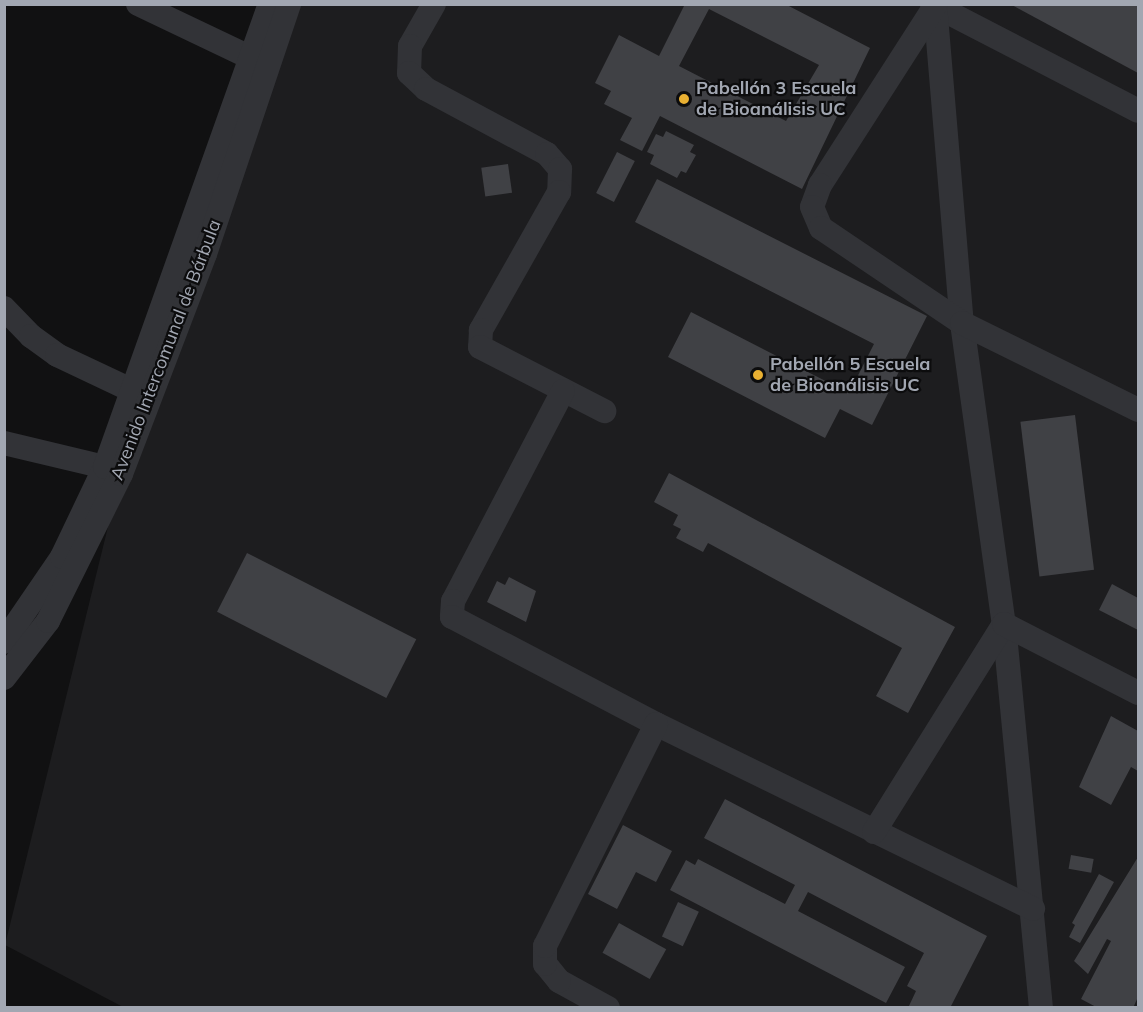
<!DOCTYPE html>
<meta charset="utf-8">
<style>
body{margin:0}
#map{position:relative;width:1143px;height:1012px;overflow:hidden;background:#111112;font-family:Mulish,sans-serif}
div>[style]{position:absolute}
.built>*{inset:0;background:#1d1d1f}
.building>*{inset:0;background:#404145;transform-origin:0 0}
.minor>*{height:24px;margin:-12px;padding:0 12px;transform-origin:12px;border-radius:12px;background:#323337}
.dots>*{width:16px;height:16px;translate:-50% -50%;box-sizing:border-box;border:3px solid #0c0c0d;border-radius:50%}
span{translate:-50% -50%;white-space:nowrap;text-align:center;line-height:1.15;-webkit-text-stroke:4.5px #0c0c0d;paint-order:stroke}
.poi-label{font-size:18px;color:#a2a7b2;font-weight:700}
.left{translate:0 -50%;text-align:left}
.street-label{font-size:18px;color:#a2a7b2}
.frame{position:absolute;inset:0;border:6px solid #a2a7b2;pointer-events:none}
</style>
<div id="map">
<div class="built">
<div style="clip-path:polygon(289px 5px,1138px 5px,1138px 1007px,123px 1007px,5px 945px,121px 474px)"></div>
</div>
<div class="building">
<div style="clip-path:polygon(evenodd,685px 4px,785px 4px,870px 48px,802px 189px,660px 116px,642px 151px,620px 140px,632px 118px,604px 104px,611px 91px,595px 83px,619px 35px,659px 56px,685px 4px,709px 9px,819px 65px,786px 121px,679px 66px,709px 9px)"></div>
<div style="clip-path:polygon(1010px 4px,1138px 4px,1138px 73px)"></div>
<div style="clip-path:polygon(666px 131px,694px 145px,690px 152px,696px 155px,686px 173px,681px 171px,677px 178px,650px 164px,654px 155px,647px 152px,656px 134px,663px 137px)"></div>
<div style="left:617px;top:152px;width:20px;height:46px;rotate:27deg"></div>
<div style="left:508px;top:164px;width:29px;height:27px;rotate:82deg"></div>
<div style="clip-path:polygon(657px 179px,927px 316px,872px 425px,840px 409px,825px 438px,668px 357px,691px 312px,849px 393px,874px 344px,635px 222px)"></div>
<div style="left:1075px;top:415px;width:156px;height:55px;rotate:83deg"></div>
<div style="clip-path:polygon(669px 473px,955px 627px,908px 713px,876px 696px,902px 648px,708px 543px,703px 552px,676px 538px,681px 529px,673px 525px,678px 515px,654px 502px)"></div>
<div style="left:247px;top:553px;width:190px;height:66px;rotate:27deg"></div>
<div style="clip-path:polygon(509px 577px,536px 591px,526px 622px,487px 602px,497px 581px,505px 585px)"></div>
<div style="clip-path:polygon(1112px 584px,1138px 598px,1138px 630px,1099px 610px)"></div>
<div style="clip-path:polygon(1111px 716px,1138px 731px,1138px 771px,1131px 767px,1111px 805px,1079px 787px)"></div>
<div style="clip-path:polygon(725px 799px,987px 936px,950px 1008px,908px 1008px,916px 991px,907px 986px,924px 953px,808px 892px,798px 911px,905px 967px,886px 1003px,670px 890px,686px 860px,695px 865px,698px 859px,785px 904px,795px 885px,704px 838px)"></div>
<div style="clip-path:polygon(623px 825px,672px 851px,656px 882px,636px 872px,617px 909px,588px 894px)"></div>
<div style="left:1071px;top:855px;width:23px;height:14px;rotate:10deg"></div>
<div style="clip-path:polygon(1138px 857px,1138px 997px,1133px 1008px,1098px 1008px,1081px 999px,1111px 941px,1107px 939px,1088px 974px,1074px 961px)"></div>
<div style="clip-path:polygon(1099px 874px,1114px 882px,1080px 943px,1069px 937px,1075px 925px,1072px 923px)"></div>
<div style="left:678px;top:902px;width:23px;height:38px;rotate:25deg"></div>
<div style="left:619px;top:923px;width:54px;height:34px;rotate:29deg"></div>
</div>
<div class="minor">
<div style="left:138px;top:4px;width:123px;rotate:25.5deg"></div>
<div style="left:434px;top:4px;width:48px;rotate:119.7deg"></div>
<div style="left:410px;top:46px;width:27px;rotate:92deg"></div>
<div style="left:409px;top:73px;width:23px;rotate:43deg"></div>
<div style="left:426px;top:89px;width:137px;rotate:28.2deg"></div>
<div style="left:547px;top:154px;width:20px;rotate:49deg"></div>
<div style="left:560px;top:169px;width:23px;rotate:92deg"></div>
<div style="left:559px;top:192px;width:159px;rotate:119.5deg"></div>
<div style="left:481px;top:330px;width:17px;rotate:93deg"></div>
<div style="left:480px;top:347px;width:140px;rotate:27.3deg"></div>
<div style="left:932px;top:4px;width:232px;rotate:27.4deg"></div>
<div style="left:935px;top:4px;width:320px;rotate:85.2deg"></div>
<div style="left:962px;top:323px;width:304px;rotate:82.1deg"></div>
<div style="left:1004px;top:624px;width:386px;rotate:84.5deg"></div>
<div style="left:935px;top:6px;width:213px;rotate:122.7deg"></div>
<div style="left:820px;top:185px;width:23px;rotate:110deg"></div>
<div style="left:812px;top:207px;width:23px;rotate:67deg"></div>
<div style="left:821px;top:228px;width:170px;rotate:34deg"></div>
<div style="left:962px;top:323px;width:196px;rotate:26.3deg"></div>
<div style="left:4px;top:308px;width:39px;rotate:46deg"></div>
<div style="left:31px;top:336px;width:32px;rotate:36deg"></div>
<div style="left:57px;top:355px;width:84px;rotate:25.3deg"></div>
<div style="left:563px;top:391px;width:237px;rotate:117.6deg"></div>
<div style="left:453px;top:601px;width:16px;rotate:94deg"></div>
<div style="left:452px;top:617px;width:230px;rotate:27.7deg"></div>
<div style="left:656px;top:724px;width:420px;rotate:26.1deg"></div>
<div style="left:4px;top:443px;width:104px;rotate:13.4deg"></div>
<div style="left:4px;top:642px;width:103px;rotate:-55.7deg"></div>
<div style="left:62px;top:557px;width:100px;rotate:-64.5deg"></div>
<div style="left:105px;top:467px;width:492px;rotate:-70.4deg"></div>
<div style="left:4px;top:678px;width:72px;rotate:-52.3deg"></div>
<div style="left:48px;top:621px;width:164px;rotate:-63.6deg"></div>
<div style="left:121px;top:474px;width:235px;rotate:-69.1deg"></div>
<div style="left:205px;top:254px;width:264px;rotate:-71.4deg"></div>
<div style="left:874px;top:832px;width:245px;rotate:-58deg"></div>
<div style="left:1004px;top:624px;width:151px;rotate:27.2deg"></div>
<div style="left:608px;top:1008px;width:56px;rotate:-151.1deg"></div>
<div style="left:559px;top:981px;width:22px;rotate:-129deg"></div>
<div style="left:545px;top:964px;width:18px;rotate:-90deg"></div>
<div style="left:545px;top:946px;width:248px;rotate:-63.4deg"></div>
</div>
<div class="dots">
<div style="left:684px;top:99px;background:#e9b032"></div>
<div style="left:758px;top:375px;background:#e9b032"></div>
</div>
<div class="poi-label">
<span class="left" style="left:696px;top:99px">Pabellón 3 Escuela<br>de Bioanálisis UC</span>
<span class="left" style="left:770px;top:375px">Pabellón 5 Escuela<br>de Bioanálisis UC</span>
</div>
<div class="street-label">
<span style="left:166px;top:350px;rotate:-69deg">Avenido Intercomunal de Bárbula</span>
</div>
<div class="frame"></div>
</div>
